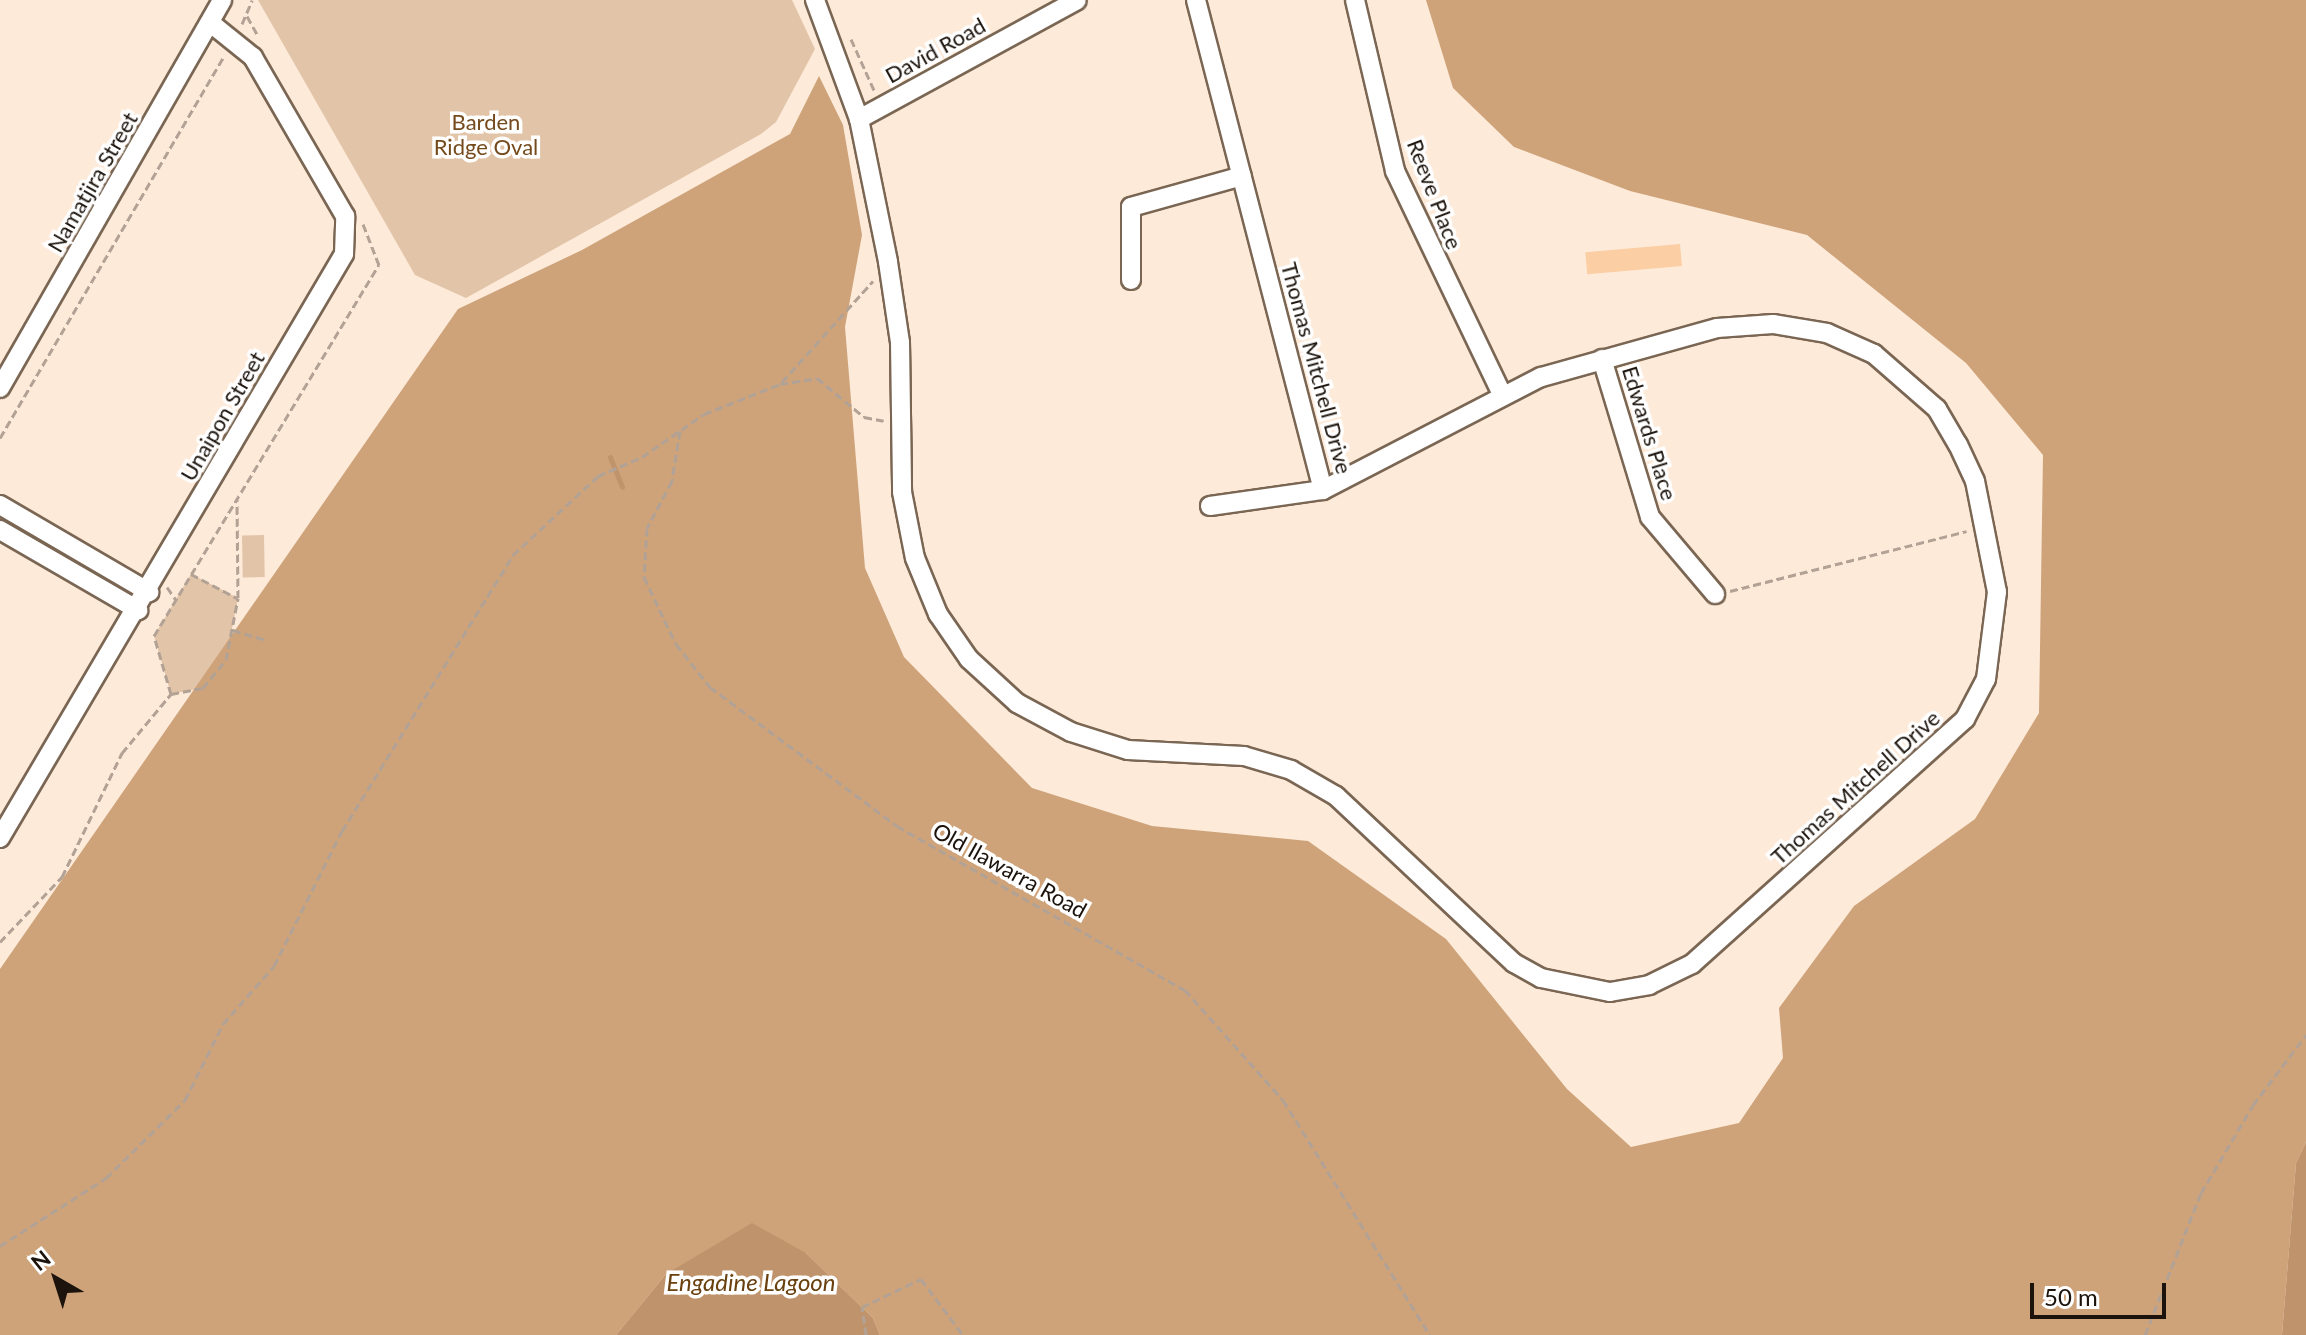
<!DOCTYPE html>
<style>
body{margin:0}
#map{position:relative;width:2306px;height:1335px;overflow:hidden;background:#fdead9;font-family:Lato,sans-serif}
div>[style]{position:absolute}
.green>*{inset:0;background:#e2c4a8;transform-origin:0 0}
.forest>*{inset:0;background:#cea37a}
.water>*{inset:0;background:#bf946c}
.stream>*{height:5px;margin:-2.5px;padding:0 2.5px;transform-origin:2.5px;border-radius:2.5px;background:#bf946c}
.building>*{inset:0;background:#fbcea4;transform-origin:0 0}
.path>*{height:3px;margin-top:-1.5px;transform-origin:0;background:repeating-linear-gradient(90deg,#b2a295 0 8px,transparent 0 12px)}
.roads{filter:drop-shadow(2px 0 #7a6653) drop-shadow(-2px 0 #7a6653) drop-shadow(0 2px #7a6653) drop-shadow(0 -2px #7a6653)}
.minor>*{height:18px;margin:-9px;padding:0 9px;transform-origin:9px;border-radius:9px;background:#fff}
span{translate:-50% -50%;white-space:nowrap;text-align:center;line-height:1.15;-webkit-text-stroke:7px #fff;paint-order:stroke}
.street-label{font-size:22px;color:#1b130c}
.park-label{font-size:22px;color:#754a1c}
.water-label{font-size:24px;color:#69400e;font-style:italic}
.north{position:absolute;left:16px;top:1239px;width:80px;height:80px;-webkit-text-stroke:6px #fff;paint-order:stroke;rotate:321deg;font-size:22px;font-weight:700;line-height:32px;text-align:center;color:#1b130c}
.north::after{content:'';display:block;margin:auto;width:28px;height:36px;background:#1b130c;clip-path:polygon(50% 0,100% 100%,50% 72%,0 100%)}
.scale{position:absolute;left:2030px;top:1283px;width:136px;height:36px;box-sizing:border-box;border:4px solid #1b130c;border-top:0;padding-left:10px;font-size:24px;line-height:28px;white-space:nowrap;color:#1b130c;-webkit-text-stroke:6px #fff;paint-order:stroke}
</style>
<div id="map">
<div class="green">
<div style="clip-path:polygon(258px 0,792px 0,815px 49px,776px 122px,761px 134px,466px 298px,415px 275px)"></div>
<div style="left:264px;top:535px;width:42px;height:22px;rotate:89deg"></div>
<div style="clip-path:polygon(191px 574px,238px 598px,226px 660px,203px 688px,171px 694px,154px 636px)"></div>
</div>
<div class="forest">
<div style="clip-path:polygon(1426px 0,2306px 0,2306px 1142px,2296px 1163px,2282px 1335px,880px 1335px,873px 1318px,806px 1253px,666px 1274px,616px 1335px,0 1335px,0 969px,458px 309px,582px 250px,790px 134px,819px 76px,843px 125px,862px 235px,845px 327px,865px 568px,904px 657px,1032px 788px,1152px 826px,1308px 841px,1446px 939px,1567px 1089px,1631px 1147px,1739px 1123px,1783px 1058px,1779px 1008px,1854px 906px,1975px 819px,2039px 713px,2043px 455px,1966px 363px,1807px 235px,1630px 191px,1514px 147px,1453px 88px)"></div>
</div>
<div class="water">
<div style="clip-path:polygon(2306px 1142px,2306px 1335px,2282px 1335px,2296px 1163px)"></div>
<div style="clip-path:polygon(752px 1223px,806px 1253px,873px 1318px,880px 1335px,616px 1335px,666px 1274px)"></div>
</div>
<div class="stream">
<div style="left:610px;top:457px;width:32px;rotate:68deg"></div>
</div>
<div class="building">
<div style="left:1680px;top:244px;width:22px;height:95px;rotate:85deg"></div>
</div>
<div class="path">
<div style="left:247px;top:16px;width:23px;rotate:61deg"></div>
<div style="left:242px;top:24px;width:26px;rotate:-67deg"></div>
<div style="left:851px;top:39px;width:56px;rotate:65.7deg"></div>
<div style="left:782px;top:382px;width:136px;rotate:-48deg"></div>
<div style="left:680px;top:431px;width:51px;rotate:99.1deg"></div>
<div style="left:672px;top:481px;width:53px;rotate:118deg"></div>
<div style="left:647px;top:528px;width:49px;rotate:93.5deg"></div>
<div style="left:644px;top:577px;width:74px;rotate:64.5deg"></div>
<div style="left:676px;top:644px;width:55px;rotate:51.7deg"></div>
<div style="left:710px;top:687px;width:233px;rotate:36.6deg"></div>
<div style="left:897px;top:826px;width:331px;rotate:29.7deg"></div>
<div style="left:1185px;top:990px;width:147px;rotate:48.3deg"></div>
<div style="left:1283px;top:1100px;width:277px;rotate:58deg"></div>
<div style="left:0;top:438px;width:444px;rotate:-59.6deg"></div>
<div style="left:191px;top:574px;width:52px;rotate:27.6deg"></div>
<div style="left:167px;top:587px;width:16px;rotate:55deg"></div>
<div style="left:1730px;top:591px;width:244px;rotate:-14.2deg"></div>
<div style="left:233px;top:630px;width:34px;rotate:17deg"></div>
<div style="left:171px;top:694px;width:33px;rotate:-11deg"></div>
<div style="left:203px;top:688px;width:36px;rotate:-51deg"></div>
<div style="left:226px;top:660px;width:63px;rotate:-79deg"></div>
<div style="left:238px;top:598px;width:99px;rotate:-90.6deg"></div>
<div style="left:0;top:942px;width:90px;rotate:-46.4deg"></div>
<div style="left:62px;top:877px;width:138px;rotate:-64.2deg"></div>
<div style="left:122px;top:753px;width:77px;rotate:-50.3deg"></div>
<div style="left:171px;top:694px;width:60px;rotate:-106.3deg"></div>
<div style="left:154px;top:636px;width:434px;rotate:-58.8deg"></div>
<div style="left:379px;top:265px;width:44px;rotate:-111.3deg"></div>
<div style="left:0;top:1246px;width:126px;rotate:-32.7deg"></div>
<div style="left:106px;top:1178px;width:111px;rotate:-44.6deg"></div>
<div style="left:185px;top:1100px;width:85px;rotate:-63.4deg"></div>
<div style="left:223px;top:1024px;width:77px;rotate:-48.7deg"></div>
<div style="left:274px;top:966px;width:151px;rotate:-63.3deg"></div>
<div style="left:342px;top:831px;width:325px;rotate:-58.2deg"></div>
<div style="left:513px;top:555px;width:116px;rotate:-42.9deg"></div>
<div style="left:598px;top:476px;width:48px;rotate:-23.4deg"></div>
<div style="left:642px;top:457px;width:75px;rotate:-34.7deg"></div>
<div style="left:704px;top:414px;width:82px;rotate:-21.5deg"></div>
<div style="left:780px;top:384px;width:37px;rotate:-9deg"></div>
<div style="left:817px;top:378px;width:61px;rotate:39.7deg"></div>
<div style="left:864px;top:417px;width:20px;rotate:11deg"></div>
<div style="left:866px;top:1335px;width:28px;rotate:-98deg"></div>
<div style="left:862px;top:1307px;width:65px;rotate:-25.4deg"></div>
<div style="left:921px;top:1279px;width:70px;rotate:53.1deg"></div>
<div style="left:2145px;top:1335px;width:153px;rotate:-68.5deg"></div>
<div style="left:2201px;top:1193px;width:102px;rotate:-59.4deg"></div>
<div style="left:2253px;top:1105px;width:88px;rotate:-52.9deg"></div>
</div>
<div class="roads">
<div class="minor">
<div style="left:815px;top:0;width:127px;rotate:69.7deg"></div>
<div style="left:859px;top:119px;width:146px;rotate:78.5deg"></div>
<div style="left:888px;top:262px;width:81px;rotate:81.5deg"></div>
<div style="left:900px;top:342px;width:150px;rotate:89.2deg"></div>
<div style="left:902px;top:492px;width:67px;rotate:78.9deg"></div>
<div style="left:915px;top:558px;width:61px;rotate:67.7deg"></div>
<div style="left:938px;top:614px;width:55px;rotate:55.4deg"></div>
<div style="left:969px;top:659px;width:65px;rotate:42.5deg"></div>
<div style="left:1017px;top:703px;width:61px;rotate:28.2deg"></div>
<div style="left:1071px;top:732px;width:60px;rotate:17.5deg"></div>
<div style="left:1128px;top:750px;width:116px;rotate:3deg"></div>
<div style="left:1244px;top:756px;width:49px;rotate:16.6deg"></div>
<div style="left:1291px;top:770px;width:52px;rotate:30deg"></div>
<div style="left:1336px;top:796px;width:244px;rotate:43.2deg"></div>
<div style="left:1514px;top:963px;width:31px;rotate:29deg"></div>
<div style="left:1541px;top:978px;width:70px;rotate:11.5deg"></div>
<div style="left:1610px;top:992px;width:40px;rotate:-10deg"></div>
<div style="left:1649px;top:985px;width:48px;rotate:-26deg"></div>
<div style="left:1692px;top:964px;width:367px;rotate:-41.9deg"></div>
<div style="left:1965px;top:719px;width:45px;rotate:-62.3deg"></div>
<div style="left:1986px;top:679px;width:88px;rotate:-82.8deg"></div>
<div style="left:1997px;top:592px;width:113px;rotate:-101.2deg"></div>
<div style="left:1975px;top:481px;width:40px;rotate:-115deg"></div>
<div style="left:1958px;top:445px;width:42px;rotate:-120.3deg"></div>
<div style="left:1937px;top:409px;width:84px;rotate:-138.9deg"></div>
<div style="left:1874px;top:354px;width:51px;rotate:-155.9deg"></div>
<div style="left:1827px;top:333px;width:55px;rotate:-170.5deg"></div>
<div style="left:1773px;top:324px;width:56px;rotate:175.9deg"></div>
<div style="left:1717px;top:328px;width:183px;rotate:164.4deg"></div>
<div style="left:1541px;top:377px;width:246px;rotate:152.6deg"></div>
<div style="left:1323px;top:490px;width:506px;rotate:-104.53deg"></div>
<div style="left:1355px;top:0;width:176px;rotate:76.8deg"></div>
<div style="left:1395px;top:171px;width:247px;rotate:64.4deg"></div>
<div style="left:859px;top:119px;width:248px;rotate:-28.6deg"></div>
<div style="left:1131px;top:280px;width:73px;rotate:-90deg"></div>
<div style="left:1131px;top:207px;width:115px;rotate:-15.6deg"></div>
<div style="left:1602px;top:359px;width:165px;rotate:73.1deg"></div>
<div style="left:1650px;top:517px;width:101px;rotate:49.8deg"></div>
<div style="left:0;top:388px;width:447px;rotate:-60.2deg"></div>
<div style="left:0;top:505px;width:173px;rotate:30.3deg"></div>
<div style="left:1210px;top:506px;width:114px;rotate:-8.1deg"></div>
<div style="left:0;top:530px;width:160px;rotate:30.1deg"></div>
<div style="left:0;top:838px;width:678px;rotate:-59.5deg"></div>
<div style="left:344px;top:254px;width:38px;rotate:-88deg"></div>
<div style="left:345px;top:216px;width:184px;rotate:-120.1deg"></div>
<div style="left:253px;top:57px;width:53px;rotate:-141.2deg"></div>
</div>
</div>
<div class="street-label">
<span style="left:935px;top:50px;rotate:-29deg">David Road</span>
<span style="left:92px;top:182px;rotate:-60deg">Namatjira Street</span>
<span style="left:1435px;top:194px;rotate:69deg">Reeve Place</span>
<span style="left:1317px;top:368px;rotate:75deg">Thomas Mitchell Drive</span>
<span style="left:222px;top:416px;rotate:-60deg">Unaipon Street</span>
<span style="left:1650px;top:433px;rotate:73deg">Edwards Place</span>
<span style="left:1855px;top:787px;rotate:-42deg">Thomas Mitchell Drive</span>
<span style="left:1010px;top:870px;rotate:29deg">Old Ilawarra Road</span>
</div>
<div class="park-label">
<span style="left:486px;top:134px">Barden<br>Ridge Oval</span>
</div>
<div class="water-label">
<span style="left:751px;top:1282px">Engadine Lagoon</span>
</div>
<div class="north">N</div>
<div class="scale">50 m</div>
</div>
